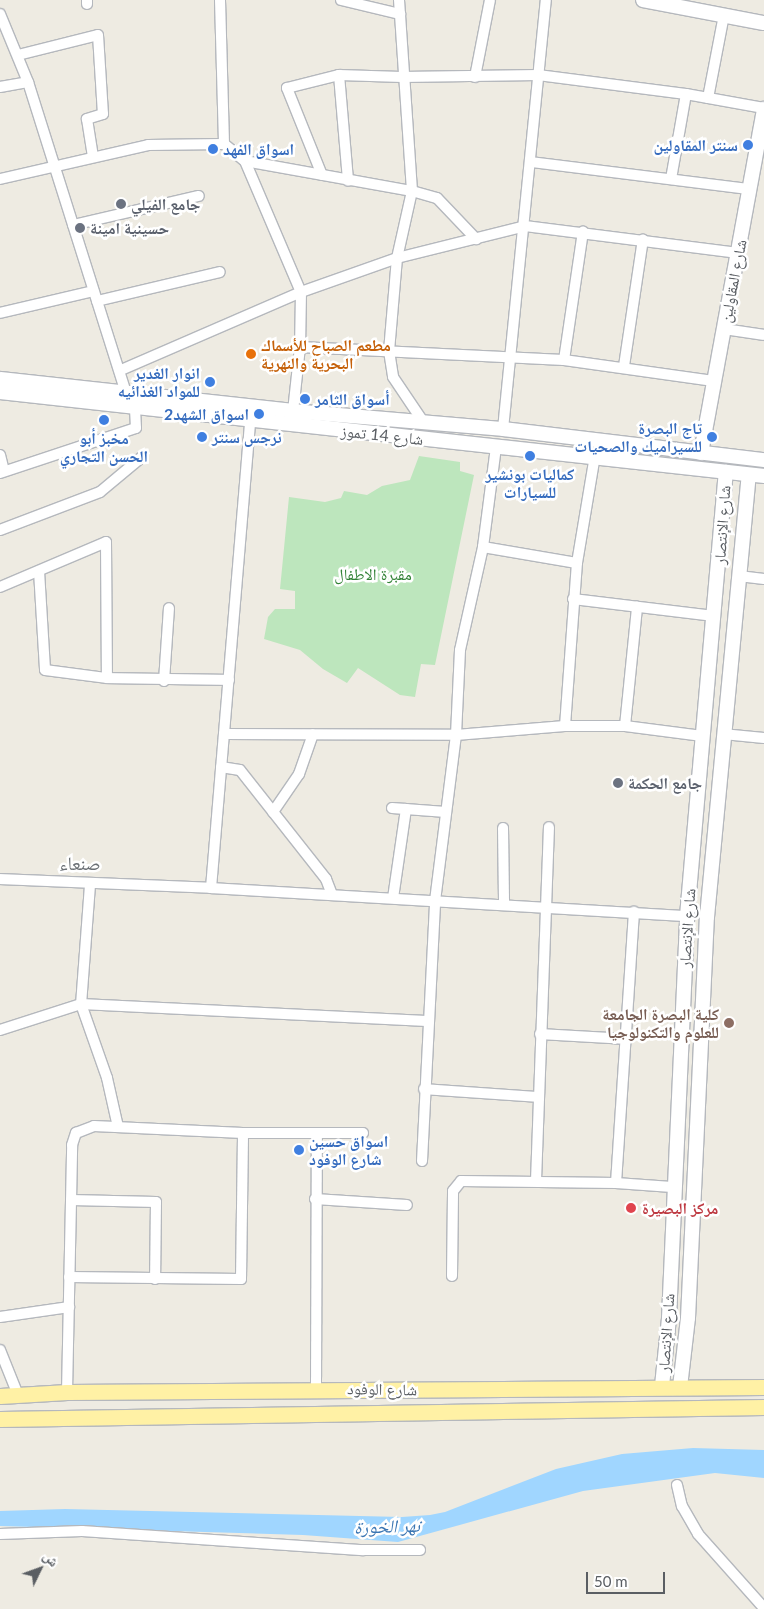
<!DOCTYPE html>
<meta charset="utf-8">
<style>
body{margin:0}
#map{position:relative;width:764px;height:1609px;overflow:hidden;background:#eeebe2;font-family:Lato,"Noto Naskh Arabic",sans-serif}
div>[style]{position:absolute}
.green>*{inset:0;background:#bde6bd}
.water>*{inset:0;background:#a0d6ff}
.roads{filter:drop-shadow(1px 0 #b5b8bd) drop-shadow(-1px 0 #b5b8bd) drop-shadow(0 1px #b5b8bd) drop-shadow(0 -1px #b5b8bd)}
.street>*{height:10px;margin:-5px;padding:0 5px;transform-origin:5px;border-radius:5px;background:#fff}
.secondary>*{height:14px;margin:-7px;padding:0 7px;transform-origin:7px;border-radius:7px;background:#fff}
.primary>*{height:15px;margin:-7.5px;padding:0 7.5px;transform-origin:7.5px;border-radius:7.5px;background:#fff1a5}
.dots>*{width:14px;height:14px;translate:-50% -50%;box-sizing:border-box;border:2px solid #fff;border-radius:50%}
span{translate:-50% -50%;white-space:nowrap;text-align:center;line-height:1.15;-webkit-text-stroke:5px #fff;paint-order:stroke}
.shop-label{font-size:16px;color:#366cbe;font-weight:700}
.right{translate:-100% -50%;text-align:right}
.left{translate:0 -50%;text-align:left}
.worship-label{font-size:16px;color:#5b616d;font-weight:700}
.street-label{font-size:16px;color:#5a5e63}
.food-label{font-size:16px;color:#c56008;font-weight:700}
.park-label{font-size:16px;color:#328236}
.education-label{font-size:16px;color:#785e54;font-weight:700}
.health-label{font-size:16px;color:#be3a42;font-weight:700}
.water-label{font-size:18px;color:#3b76b3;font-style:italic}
.quarter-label{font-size:19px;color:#6b7075}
.north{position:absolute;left:15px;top:1544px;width:50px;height:50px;-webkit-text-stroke:4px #fff;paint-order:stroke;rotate:48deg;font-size:14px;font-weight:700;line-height:20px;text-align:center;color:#5a5e63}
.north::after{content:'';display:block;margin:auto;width:18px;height:22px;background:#5a5e63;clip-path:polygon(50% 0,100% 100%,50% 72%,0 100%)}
.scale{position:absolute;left:586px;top:1572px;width:79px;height:22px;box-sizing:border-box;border:2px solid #5a5e63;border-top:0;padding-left:6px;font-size:15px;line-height:18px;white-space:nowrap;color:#5a5e63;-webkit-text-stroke:4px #fff;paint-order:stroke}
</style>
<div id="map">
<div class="green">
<div style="clip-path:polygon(419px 456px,460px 462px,460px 471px,474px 475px,435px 665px,421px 664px,415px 697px,400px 695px,358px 668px,347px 683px,323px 669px,300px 650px,264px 639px,268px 617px,275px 609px,295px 609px,295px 591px,280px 589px,289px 497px,325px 502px,341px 498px,344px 491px,367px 495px,382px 486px,410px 480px)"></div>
</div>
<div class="water">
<div style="clip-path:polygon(693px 1448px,764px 1450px,764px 1478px,715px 1473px,583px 1491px,398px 1542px,303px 1535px,0 1526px,0 1511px,65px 1509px,402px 1517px,430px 1515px,445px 1512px,556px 1469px,622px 1454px)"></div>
</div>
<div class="roads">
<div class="street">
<div style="left:87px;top:0;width:4px;rotate:90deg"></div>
<div style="left:220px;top:0;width:144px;rotate:88.4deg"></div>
<div style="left:341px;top:0;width:61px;rotate:13.3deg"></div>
<div style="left:399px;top:0;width:191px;rotate:86.1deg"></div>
<div style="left:412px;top:191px;width:69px;rotate:102.6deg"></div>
<div style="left:397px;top:258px;width:93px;rotate:94.9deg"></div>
<div style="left:389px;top:351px;width:26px;rotate:81deg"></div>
<div style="left:393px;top:377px;width:55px;rotate:56deg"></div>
<div style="left:0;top:14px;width:74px;rotate:67.6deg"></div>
<div style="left:28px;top:82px;width:326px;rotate:72.5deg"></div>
<div style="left:18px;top:55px;width:82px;rotate:-14deg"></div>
<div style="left:98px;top:35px;width:79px;rotate:86.4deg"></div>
<div style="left:103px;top:114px;width:17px;rotate:163deg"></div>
<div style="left:87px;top:119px;width:38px;rotate:81deg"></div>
<div style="left:339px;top:75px;width:106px;rotate:85.1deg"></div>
<div style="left:475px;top:77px;width:78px;rotate:-79deg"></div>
<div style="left:0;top:87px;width:28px;rotate:-10deg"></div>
<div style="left:708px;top:98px;width:85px;rotate:-79.1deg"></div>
<div style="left:245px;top:161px;width:170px;rotate:10.2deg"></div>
<div style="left:412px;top:191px;width:26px;rotate:16deg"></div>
<div style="left:437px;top:198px;width:57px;rotate:46.4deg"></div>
<div style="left:531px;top:162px;width:220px;rotate:7.1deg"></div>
<div style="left:322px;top:175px;width:94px;rotate:-111.9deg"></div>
<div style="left:287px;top:88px;width:54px;rotate:-14deg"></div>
<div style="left:339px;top:75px;width:63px;rotate:1.8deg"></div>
<div style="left:402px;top:77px;width:136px;rotate:-0.8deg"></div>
<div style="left:538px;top:75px;width:149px;rotate:7.3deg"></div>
<div style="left:686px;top:94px;width:79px;rotate:10.2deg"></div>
<div style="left:0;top:179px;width:152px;rotate:-12.9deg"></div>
<div style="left:148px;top:145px;width:76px;rotate:-0.8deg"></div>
<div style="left:224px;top:144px;width:27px;rotate:39deg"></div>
<div style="left:245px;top:161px;width:142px;rotate:66.9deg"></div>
<div style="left:301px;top:292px;width:55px;rotate:91deg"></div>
<div style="left:300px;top:347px;width:64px;rotate:96.2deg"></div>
<div style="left:671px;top:179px;width:86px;rotate:-80deg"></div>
<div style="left:73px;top:225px;width:129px;rotate:-13deg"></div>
<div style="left:97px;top:301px;width:126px;rotate:-13.3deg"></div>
<div style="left:0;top:313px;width:96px;rotate:-13.3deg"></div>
<div style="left:724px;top:329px;width:40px;rotate:8.5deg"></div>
<div style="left:300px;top:347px;width:264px;rotate:2.8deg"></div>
<div style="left:564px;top:360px;width:151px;rotate:8deg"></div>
<div style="left:564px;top:360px;width:130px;rotate:-81.6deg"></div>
<div style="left:624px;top:366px;width:128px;rotate:-81.5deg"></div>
<div style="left:121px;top:370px;width:196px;rotate:-23.4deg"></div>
<div style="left:301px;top:292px;width:102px;rotate:-19.5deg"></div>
<div style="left:397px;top:258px;width:132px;rotate:-14deg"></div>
<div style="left:525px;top:226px;width:215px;rotate:7.2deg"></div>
<div style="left:503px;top:429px;width:431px;rotate:-84.3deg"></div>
<div style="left:0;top:455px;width:16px;rotate:76deg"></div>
<div style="left:0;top:473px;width:143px;rotate:-18.3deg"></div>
<div style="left:136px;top:428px;width:22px;rotate:-93deg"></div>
<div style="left:0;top:530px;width:107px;rotate:-20.8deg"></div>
<div style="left:100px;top:492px;width:56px;rotate:-39.9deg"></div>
<div style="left:483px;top:547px;width:95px;rotate:9.7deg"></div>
<div style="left:39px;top:571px;width:99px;rotate:86.5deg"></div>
<div style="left:45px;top:670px;width:63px;rotate:7.4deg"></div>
<div style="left:107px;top:678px;width:122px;rotate:0.9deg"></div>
<div style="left:739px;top:576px;width:25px;rotate:7deg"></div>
<div style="left:0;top:587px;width:115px;rotate:-23deg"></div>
<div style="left:106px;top:542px;width:136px;rotate:89.6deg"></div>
<div style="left:573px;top:599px;width:142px;rotate:6.9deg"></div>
<div style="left:164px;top:681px;width:73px;rotate:-86.1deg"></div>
<div style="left:565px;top:726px;width:163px;rotate:-85.8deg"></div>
<div style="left:577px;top:563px;width:109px;rotate:-80.5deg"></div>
<div style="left:625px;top:726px;width:120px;rotate:-84.2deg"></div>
<div style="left:224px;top:734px;width:232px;rotate:0.2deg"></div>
<div style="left:456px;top:735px;width:109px;rotate:-4.7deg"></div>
<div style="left:565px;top:726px;width:60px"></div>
<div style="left:625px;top:726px;width:78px;rotate:7.4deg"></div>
<div style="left:723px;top:734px;width:41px;rotate:5.6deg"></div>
<div style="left:221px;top:767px;width:19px;rotate:9deg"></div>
<div style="left:240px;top:770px;width:139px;rotate:51.7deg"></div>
<div style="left:326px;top:879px;width:17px;rotate:69deg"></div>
<div style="left:392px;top:808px;width:54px;rotate:4.2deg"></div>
<div style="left:273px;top:812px;width:46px;rotate:-55.6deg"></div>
<div style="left:299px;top:774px;width:42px;rotate:-70.7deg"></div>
<div style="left:503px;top:828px;width:76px;rotate:89.2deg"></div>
<div style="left:0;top:879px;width:211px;rotate:2.4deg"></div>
<div style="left:211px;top:888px;width:477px;rotate:3.4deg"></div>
<div style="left:90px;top:885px;width:119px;rotate:94.3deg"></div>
<div style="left:81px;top:1004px;width:78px;rotate:70.6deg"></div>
<div style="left:107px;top:1078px;width:50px;rotate:77.3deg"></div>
<div style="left:211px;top:888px;width:468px;rotate:-85.2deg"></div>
<div style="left:393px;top:898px;width:90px;rotate:-81.7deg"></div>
<div style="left:0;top:1030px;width:85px;rotate:-17.8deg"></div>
<div style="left:81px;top:1004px;width:346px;rotate:2.8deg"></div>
<div style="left:540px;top:1034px;width:87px;rotate:3.3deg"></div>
<div style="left:424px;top:1089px;width:115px;rotate:4deg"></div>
<div style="left:422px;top:1161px;width:260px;rotate:-87.1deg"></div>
<div style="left:435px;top:901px;width:167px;rotate:-82.8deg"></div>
<div style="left:456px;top:735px;width:85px;rotate:-87.3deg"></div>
<div style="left:460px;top:650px;width:106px;rotate:-77.4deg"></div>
<div style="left:483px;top:547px;width:101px;rotate:-82.6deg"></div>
<div style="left:536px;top:1181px;width:354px;rotate:-87.9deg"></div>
<div style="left:616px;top:1183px;width:272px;rotate:-86.2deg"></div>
<div style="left:315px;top:1199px;width:92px;rotate:3.7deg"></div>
<div style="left:71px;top:1200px;width:85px;rotate:1.3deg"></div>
<div style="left:156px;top:1202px;width:77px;rotate:90.7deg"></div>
<div style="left:452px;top:1276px;width:85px;rotate:-89.3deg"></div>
<div style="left:453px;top:1191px;width:13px;rotate:-51deg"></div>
<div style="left:461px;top:1181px;width:155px;rotate:0.7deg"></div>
<div style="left:616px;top:1183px;width:56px;rotate:4.1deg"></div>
<div style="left:69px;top:1277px;width:172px;rotate:0.7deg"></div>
<div style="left:241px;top:1279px;width:146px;rotate:-89.2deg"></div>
<div style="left:0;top:1317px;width:70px;rotate:-8.2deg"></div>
<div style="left:0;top:1350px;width:48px;rotate:68.2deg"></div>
<div style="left:316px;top:1389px;width:255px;rotate:-89.8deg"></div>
<div style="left:67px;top:1392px;width:247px;rotate:-88.8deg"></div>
<div style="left:72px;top:1145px;width:13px;rotate:-72deg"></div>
<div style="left:76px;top:1133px;width:19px;rotate:-21deg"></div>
<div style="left:94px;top:1126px;width:149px;rotate:2.7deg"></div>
<div style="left:243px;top:1133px;width:120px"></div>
<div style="left:677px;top:1485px;width:22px;rotate:77deg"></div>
<div style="left:682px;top:1506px;width:32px;rotate:60deg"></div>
<div style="left:698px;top:1534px;width:99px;rotate:48.3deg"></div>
<div style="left:0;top:1534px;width:82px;rotate:-2.1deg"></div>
<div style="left:82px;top:1531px;width:282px;rotate:3.9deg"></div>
<div style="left:363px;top:1550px;width:57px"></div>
</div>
<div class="secondary">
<div style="left:643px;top:0;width:123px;rotate:10.8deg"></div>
<div style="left:0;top:379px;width:295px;rotate:6.2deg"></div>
<div style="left:293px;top:411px;width:211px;rotate:4.9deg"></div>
<div style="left:503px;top:429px;width:263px;rotate:6.8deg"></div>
<div style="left:0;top:392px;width:769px;rotate:6.27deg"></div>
<div style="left:701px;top:453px;width:350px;rotate:-79.6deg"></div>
<div style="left:662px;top:1386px;width:68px;rotate:-84.1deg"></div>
<div style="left:669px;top:1318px;width:402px;rotate:-87.4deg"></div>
<div style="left:687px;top:916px;width:446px;rotate:-85deg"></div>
<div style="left:680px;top:1387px;width:69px;rotate:-83.4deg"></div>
<div style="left:688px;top:1318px;width:401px;rotate:-87.3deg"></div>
<div style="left:707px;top:917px;width:444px;rotate:-84.6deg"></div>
</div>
<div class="primary">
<div style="left:0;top:1396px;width:67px;rotate:-3.4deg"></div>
<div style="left:67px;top:1392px;width:697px;rotate:-0.41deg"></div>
<div style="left:0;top:1419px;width:764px;rotate:-0.9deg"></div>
</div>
</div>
<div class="dots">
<div style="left:748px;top:145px;background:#3f7fe0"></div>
<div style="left:213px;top:149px;background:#3f7fe0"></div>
<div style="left:121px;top:204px;background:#6b7280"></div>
<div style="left:80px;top:228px;background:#6b7280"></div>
<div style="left:251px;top:354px;background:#e8710a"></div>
<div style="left:210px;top:382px;background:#3f7fe0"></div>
<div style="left:305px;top:399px;background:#3f7fe0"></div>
<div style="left:259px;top:414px;background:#3f7fe0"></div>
<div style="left:104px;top:420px;background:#3f7fe0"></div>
<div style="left:202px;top:437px;background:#3f7fe0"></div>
<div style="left:712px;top:437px;background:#3f7fe0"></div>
<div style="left:530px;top:456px;background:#3f7fe0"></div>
<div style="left:618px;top:783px;background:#6b7280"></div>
<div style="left:729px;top:1023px;background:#8d6e63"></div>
<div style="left:299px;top:1150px;background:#3f7fe0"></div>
<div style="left:631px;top:1208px;background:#e0444e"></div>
</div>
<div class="shop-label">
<span class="right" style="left:738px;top:145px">سنتر المقاولين</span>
<span class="left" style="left:223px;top:149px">اسواق الفهد</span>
<span class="right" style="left:200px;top:382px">انوار الغدير<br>للمواد الغذائيه</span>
<span class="left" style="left:315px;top:399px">أسواق الثامر</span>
<span class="right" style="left:249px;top:414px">اسواق الشهد2</span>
<span class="right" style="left:702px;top:437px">تاج البصرة<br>للسيراميك والصحيات</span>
<span class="left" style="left:212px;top:437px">نرجس سنتر</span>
<span style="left:104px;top:447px">مخبز أبو<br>الحسن التجاري</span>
<span style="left:530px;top:483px">كماليات بونشير<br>للسيارات</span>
<span class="left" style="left:309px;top:1150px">اسواق حسين<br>شارع الوفود</span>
</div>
<div class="worship-label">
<span class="left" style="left:131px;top:204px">جامع الفيلي</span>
<span class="left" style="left:90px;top:228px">حسينية امينة</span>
<span class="left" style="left:628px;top:783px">جامع الحكمة</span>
</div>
<div class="street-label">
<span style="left:733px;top:281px;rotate:-79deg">شارع المقاولين</span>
<span style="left:382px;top:435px;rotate:6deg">شارع 14 تموز</span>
<span style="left:722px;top:525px;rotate:-86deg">شارع الإنتصار</span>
<span style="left:687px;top:928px;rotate:-86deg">شارع الإنتصار</span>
<span style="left:666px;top:1333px;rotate:-86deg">شارع الإنتصار</span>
<span style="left:382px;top:1389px;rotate:1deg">شارع الوفود</span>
</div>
<div class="food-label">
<span class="left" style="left:261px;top:354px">مطعم الصباح للأسماك<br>البحرية والنهرية</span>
</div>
<div class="park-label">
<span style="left:373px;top:574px">مقبرة الاطفال</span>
</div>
<div class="education-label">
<span class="right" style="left:719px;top:1023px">كلية البصرة الجامعة<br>للعلوم والتكنولوجيا</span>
</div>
<div class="health-label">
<span class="left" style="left:642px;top:1208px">مركز البصيرة</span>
</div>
<div class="water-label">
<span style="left:387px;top:1526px;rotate:-2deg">نهر الخورة</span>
</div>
<div class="quarter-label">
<span style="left:80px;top:863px">صنعاء</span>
</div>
<div class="north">ش</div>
<div class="scale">50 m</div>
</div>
